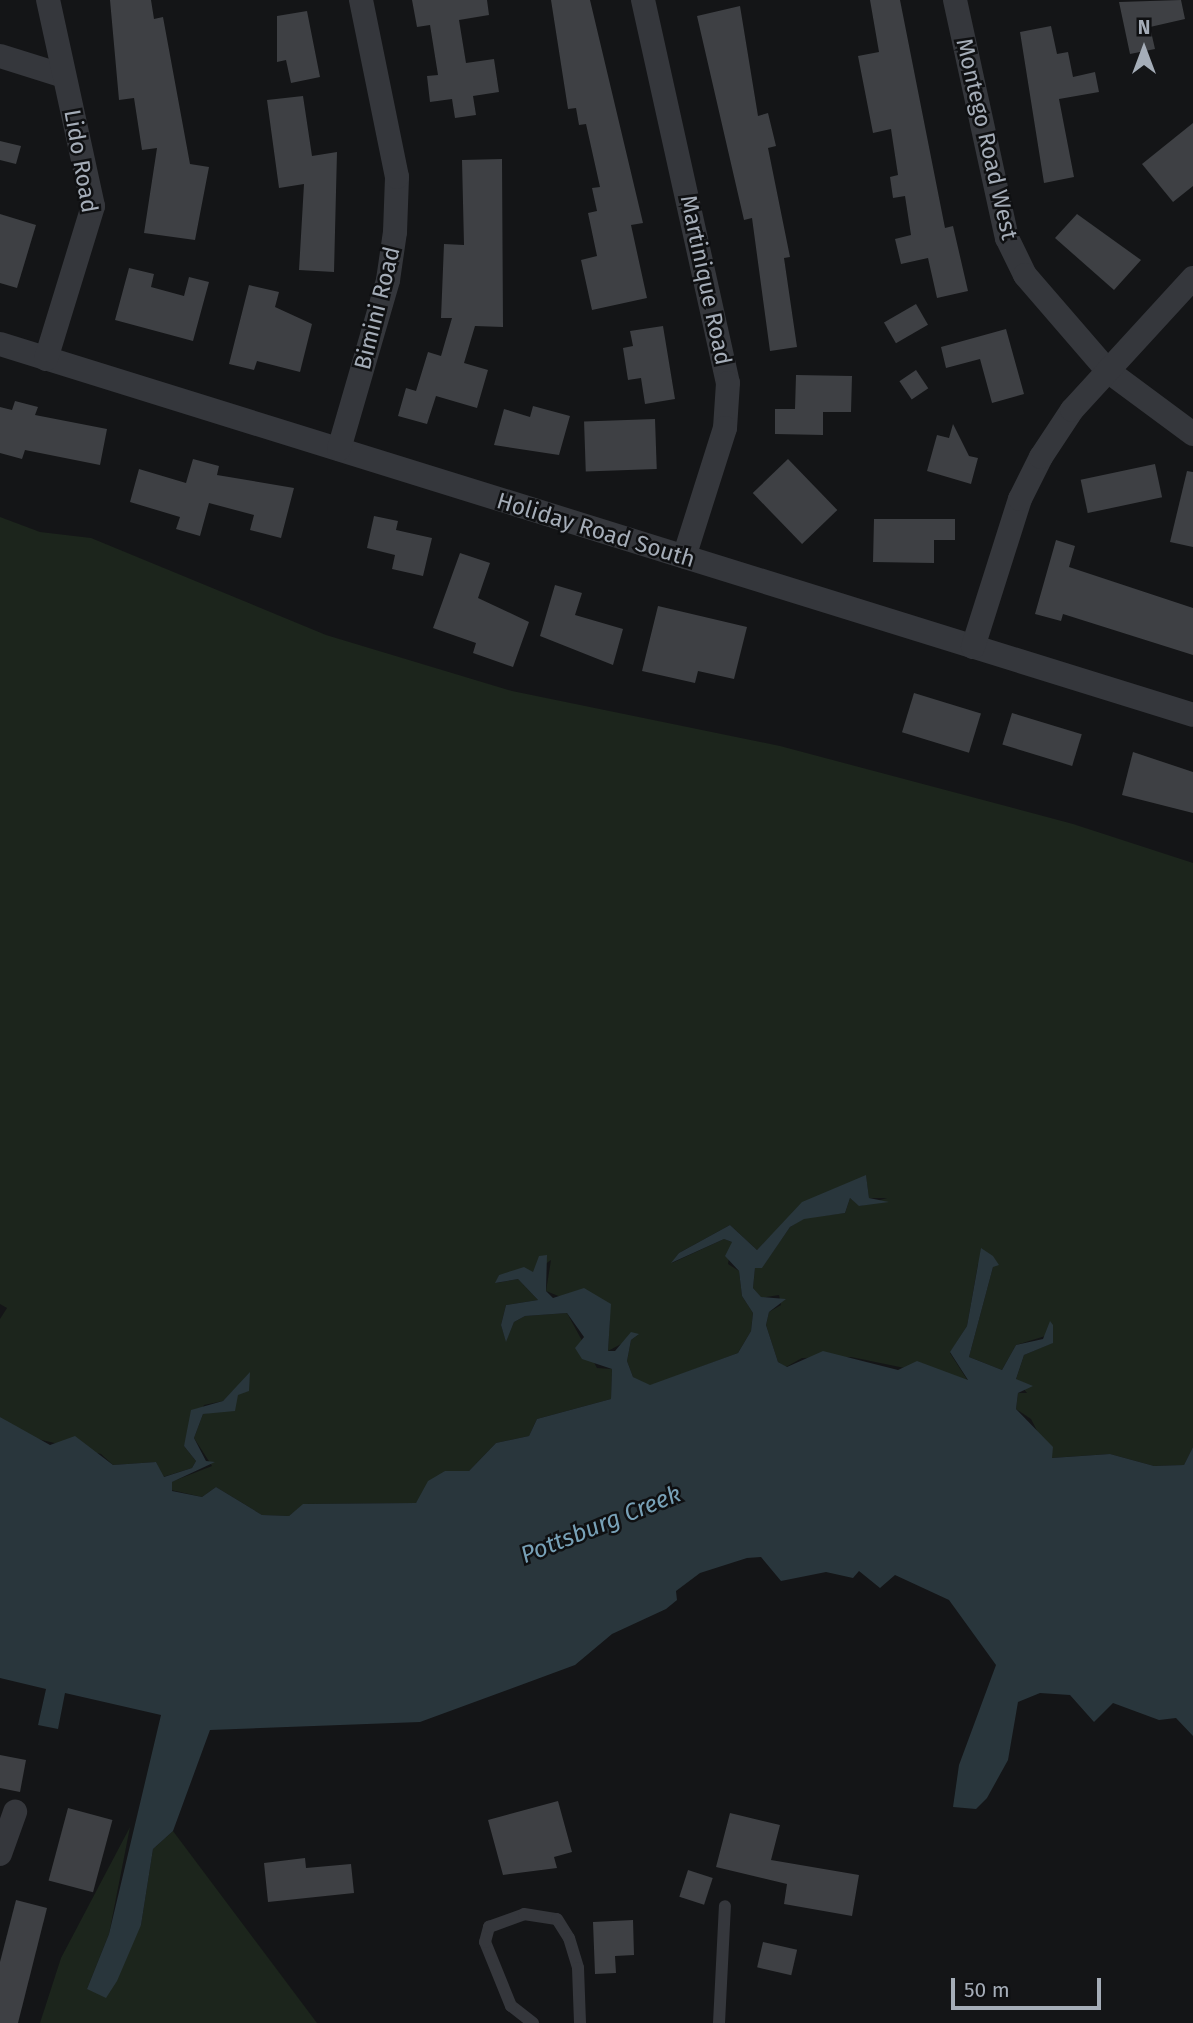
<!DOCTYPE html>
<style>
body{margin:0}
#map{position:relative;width:1193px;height:2023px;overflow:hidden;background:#141517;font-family:"Fira Sans",sans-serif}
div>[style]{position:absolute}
.green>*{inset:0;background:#1c251c}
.water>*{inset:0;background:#29363c}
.building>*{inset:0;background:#3e4044;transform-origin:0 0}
.service>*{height:12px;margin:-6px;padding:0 6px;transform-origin:6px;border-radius:6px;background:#35373c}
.minor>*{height:24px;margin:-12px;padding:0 12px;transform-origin:12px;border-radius:12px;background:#35373c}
span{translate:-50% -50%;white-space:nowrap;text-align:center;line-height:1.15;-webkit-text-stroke:5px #0f1012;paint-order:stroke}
.street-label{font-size:23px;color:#a5adb8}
.water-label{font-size:24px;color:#78a1b7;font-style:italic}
.north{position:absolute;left:1109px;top:14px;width:70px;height:70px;-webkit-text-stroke:5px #0f1012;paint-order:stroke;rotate:0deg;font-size:19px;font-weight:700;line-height:28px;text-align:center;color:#a5adb8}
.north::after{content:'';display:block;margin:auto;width:24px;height:32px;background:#a5adb8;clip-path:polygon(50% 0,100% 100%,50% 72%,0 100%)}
.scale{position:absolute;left:951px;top:1978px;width:150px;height:32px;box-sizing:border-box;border:4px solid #a5adb8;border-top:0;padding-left:9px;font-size:21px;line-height:24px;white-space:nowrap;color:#a5adb8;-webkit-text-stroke:5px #0f1012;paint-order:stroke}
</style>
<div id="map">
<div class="green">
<div style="clip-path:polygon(0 517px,40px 532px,91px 538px,326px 635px,512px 691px,780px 746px,1073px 824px,1193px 863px,1193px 1447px,1184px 1465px,1154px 1466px,1110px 1454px,1051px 1458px,1031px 1419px,1016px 1409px,1018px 1393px,1027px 1393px,1016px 1379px,1024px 1355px,1052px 1343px,1052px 1334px,1016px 1345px,1002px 1370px,969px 1357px,993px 1267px,978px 1264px,967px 1326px,950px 1353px,968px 1381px,851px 1357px,802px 1358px,786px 1367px,778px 1362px,766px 1325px,769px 1312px,781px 1305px,779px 1295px,761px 1298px,753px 1288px,755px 1268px,762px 1267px,790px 1227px,804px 1218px,845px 1213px,850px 1198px,860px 1206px,887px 1198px,869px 1198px,866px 1176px,766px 1241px,757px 1250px,730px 1225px,679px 1253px,672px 1263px,724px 1239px,732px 1242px,728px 1264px,739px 1271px,742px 1296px,753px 1313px,751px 1331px,738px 1353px,650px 1386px,633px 1377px,627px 1361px,631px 1340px,638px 1335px,608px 1351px,610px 1317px,546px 1291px,551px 1260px,534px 1272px,499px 1275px,496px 1283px,518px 1279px,538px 1300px,506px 1305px,501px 1325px,506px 1341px,514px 1322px,525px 1316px,567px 1313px,597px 1368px,612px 1369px,611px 1399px,537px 1419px,529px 1436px,496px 1443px,469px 1471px,445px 1471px,416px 1503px,304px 1504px,289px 1516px,262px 1515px,216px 1487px,202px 1497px,171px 1490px,171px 1482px,212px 1466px,194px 1438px,203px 1414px,223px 1410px,245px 1380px,223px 1401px,204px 1405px,184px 1446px,196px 1461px,192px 1468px,163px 1477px,156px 1462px,113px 1465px,101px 1454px,29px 1437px,0 1417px,0 1319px,7px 1308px,0 1304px)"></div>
<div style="clip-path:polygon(130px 1827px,109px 1934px,87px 1989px,141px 1925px,153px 1849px,173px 1831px,317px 2023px,40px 2023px,61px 1958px)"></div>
</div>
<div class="water">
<div style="clip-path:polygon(866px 1175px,869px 1198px,889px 1202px,859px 1206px,850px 1198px,845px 1213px,804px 1219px,790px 1227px,762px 1268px,755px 1268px,753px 1288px,761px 1297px,786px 1299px,769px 1312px,766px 1325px,778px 1362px,787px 1367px,823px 1351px,898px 1370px,917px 1361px,968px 1380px,950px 1352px,967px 1326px,981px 1248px,993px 1256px,999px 1265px,993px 1267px,969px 1357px,1002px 1370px,1016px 1345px,1043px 1339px,1050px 1321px,1053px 1325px,1053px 1343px,1024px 1355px,1016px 1379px,1033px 1386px,1018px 1393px,1016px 1409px,1053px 1447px,1052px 1458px,1110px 1454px,1154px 1466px,1184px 1465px,1193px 1447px,1193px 1736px,1176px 1718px,1159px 1720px,1113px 1703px,1094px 1722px,1070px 1695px,1040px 1693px,1018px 1702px,1008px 1760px,987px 1798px,976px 1809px,953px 1807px,959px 1765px,996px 1665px,949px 1600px,895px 1575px,880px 1588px,859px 1571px,853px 1578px,826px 1572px,781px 1581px,761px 1557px,747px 1558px,700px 1573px,676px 1591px,677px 1600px,666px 1609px,612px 1634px,575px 1665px,420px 1722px,210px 1730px,173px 1831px,153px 1849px,141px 1925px,117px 1981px,106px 1998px,87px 1989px,109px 1934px,161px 1715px,65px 1693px,58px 1729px,38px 1725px,46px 1689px,0 1678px,0 1417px,50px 1445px,75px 1436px,113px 1465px,156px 1462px,164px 1477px,192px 1468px,196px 1461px,184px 1446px,191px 1410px,223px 1401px,250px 1372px,249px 1391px,238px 1395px,235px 1411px,203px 1414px,194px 1438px,206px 1461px,215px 1462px,172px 1482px,172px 1491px,202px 1497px,216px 1487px,262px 1515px,289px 1516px,303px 1504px,416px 1503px,428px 1481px,445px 1471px,469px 1471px,496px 1443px,529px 1436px,537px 1419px,611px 1399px,612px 1369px,582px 1359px,575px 1348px,584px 1337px,567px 1313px,525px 1316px,514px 1322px,506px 1342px,501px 1325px,506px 1305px,538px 1300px,518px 1279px,495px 1283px,499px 1275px,524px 1267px,533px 1272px,539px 1256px,547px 1255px,546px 1291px,553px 1298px,584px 1288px,611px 1304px,608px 1351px,615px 1351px,631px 1332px,639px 1334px,631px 1340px,627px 1361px,633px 1377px,650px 1385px,738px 1353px,751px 1331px,753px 1313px,742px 1296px,739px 1271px,725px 1256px,732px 1242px,724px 1239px,671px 1263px,679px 1253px,730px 1225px,757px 1250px,802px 1202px)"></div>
</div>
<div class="building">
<div style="clip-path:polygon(110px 0,151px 0,154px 19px,163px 17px,190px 164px,209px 167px,195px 240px,144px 233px,157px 148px,142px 150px,134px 98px,119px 100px)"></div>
<div style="clip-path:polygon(412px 0,487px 0,489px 15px,459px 20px,466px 63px,494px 59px,499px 92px,473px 96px,476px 115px,455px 118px,452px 99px,430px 102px,427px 76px,438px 75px,430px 25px,417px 27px)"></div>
<div style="clip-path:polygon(551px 0,590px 0,643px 223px,631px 225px,647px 298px,592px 310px,581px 260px,597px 256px,588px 213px,597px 211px,592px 188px,600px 187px,586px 124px,579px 125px,576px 108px,568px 109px)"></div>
<div style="clip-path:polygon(870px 0,900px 0,945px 228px,953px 226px,968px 291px,937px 298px,928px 258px,901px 264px,895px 239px,911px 235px,905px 196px,893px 198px,890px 177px,898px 175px,891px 129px,873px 133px,858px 56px,879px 52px)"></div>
<div style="clip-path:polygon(1181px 0,1185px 19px,1150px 27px,1155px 49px,1130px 54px,1119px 2px)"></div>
<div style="clip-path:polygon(740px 6px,758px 116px,768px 113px,776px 146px,768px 148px,790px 257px,784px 258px,797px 347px,770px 351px,752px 218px,744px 220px,697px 16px)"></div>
<div style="clip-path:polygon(307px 11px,320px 77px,291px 83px,286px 60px,277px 62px,277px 16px)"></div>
<div style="clip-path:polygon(1051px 26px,1057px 54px,1068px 52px,1073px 77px,1095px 72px,1099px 92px,1059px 99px,1074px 177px,1044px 183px,1020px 32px)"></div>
<div style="clip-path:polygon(303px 96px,312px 156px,337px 152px,334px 272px,299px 270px,304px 184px,279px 188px,267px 100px)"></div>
<div style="clip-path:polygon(1193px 123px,1193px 186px,1173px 202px,1142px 164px)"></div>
<div style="clip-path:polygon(0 141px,21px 146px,16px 164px,0 160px)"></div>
<div style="clip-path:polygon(502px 159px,503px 327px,475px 326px,464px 363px,488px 370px,477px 408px,436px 396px,427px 424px,398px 416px,406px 388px,416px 391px,428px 352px,441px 356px,452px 318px,441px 318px,444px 244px,464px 245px,462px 160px)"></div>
<div style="clip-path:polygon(0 214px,36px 225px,17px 288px,0 283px)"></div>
<div style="clip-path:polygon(1077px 214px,1141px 260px,1114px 290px,1055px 238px)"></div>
<div style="clip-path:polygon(129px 268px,154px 274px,151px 287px,184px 296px,189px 277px,209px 282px,193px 341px,115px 320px)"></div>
<div style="clip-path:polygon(249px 285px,279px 292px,275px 307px,312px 324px,300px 372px,257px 361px,254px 370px,229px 364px)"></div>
<div style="left:916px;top:304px;width:24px;height:37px;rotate:60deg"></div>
<div style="clip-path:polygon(663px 326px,675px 399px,645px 404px,641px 378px,628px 380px,623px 348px,633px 346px,630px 331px)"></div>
<div style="clip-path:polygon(1006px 329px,1024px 394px,992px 403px,980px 359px,946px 368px,941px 347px)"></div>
<div style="left:916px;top:370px;width:22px;height:20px;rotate:56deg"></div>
<div style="clip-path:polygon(796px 375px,852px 376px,851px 412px,823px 412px,823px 435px,775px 434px,775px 409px,795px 409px)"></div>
<div style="clip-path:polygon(15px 401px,38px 407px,35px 415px,107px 429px,100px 465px,25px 450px,22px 459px,0 453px,0 407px,12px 410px)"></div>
<div style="clip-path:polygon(533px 406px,570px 416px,559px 455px,494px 445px,504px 409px,530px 417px)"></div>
<div style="left:655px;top:419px;width:50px;height:71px;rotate:88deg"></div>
<div style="clip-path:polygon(953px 424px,969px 456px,978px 458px,971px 484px,927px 471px,937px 435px,949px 438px)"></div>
<div style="clip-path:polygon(193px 459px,219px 466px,217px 475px,294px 488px,281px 538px,250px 530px,254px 515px,209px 503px,200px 536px,176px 529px,180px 517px,130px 502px,139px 469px,186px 483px)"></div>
<div style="left:788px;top:459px;width:71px;height:49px;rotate:46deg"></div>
<div style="left:1155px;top:464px;width:34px;height:76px;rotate:78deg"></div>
<div style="clip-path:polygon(1187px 471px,1193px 472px,1193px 547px,1170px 542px)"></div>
<div style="clip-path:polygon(374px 516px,398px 521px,396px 530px,432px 538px,423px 576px,392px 569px,395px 555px,367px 548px)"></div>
<div style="clip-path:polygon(874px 519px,955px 519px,955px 540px,934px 540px,934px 563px,873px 562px)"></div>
<div style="clip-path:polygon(1056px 540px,1075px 546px,1069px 567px,1193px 608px,1193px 655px,1063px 614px,1061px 621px,1035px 614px)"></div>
<div style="clip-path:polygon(460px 553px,490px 563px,478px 598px,529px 622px,513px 667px,473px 653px,476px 643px,433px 628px)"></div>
<div style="clip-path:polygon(555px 585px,582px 593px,575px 615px,623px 629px,613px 665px,540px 636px)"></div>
<div style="clip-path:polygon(658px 606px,747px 627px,734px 679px,698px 671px,695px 683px,642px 671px)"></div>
<div style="left:914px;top:693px;width:70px;height:41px;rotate:17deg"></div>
<div style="left:1012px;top:713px;width:73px;height:33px;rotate:17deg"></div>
<div style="clip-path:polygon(1133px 752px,1193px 772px,1193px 813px,1122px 795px)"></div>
<div style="clip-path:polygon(0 1755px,26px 1760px,20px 1792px,0 1788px)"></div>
<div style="clip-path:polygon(558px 1801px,572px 1852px,554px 1857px,557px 1868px,503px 1875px,488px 1820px)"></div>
<div style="left:68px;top:1808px;width:46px;height:75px;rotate:15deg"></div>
<div style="clip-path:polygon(730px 1813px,780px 1825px,771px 1860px,859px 1875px,852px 1916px,784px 1904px,787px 1884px,716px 1867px)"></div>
<div style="clip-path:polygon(305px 1858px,306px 1868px,351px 1864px,354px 1893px,268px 1902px,264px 1863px)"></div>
<div style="left:688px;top:1870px;width:26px;height:28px;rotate:18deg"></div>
<div style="clip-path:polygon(16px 1900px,47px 1908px,18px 2023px,0 2023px,0 1962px)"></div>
<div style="clip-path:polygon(633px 1920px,634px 1955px,615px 1956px,616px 1973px,595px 1974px,593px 1922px)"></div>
<div style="left:763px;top:1942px;width:35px;height:26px;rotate:13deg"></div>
</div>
<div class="service">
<div style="left:533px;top:2023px;width:28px;rotate:-142deg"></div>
<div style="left:511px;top:2006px;width:69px;rotate:-112.1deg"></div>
<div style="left:485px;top:1942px;width:16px;rotate:-75deg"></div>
<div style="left:489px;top:1927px;width:37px;rotate:-20deg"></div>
<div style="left:524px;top:1914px;width:33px;rotate:9deg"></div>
<div style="left:557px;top:1919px;width:22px;rotate:58deg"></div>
<div style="left:569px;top:1938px;width:31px;rotate:73deg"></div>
<div style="left:578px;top:1968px;width:55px;rotate:87.9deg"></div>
<div style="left:719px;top:2023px;width:117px;rotate:-87.1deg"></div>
</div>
<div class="minor">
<div style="left:643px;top:0;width:392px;rotate:77.5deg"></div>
<div style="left:728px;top:383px;width:45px;rotate:93.8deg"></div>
<div style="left:725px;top:428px;width:135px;rotate:107.6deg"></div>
<div style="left:955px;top:0;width:244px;rotate:77.7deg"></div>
<div style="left:1007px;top:238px;width:41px;rotate:64.1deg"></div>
<div style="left:1025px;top:275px;width:127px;rotate:49.2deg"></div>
<div style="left:1108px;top:371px;width:106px;rotate:36.5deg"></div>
<div style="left:0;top:56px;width:67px;rotate:17.4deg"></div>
<div style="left:0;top:344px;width:1249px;rotate:17.27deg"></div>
<div style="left:46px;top:359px;width:160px;rotate:-72.9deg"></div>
<div style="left:93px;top:206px;width:211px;rotate:-102.3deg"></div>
<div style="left:339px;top:449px;width:176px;rotate:-73.8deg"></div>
<div style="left:388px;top:280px;width:49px;rotate:-81.7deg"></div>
<div style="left:395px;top:232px;width:55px;rotate:-87.9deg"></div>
<div style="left:397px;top:177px;width:181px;rotate:-101.5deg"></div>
<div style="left:973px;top:647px;width:155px;rotate:-72.4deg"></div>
<div style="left:1020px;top:499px;width:47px;rotate:-63.4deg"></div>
<div style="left:1041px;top:457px;width:56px;rotate:-56.6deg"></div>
<div style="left:1072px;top:410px;width:179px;rotate:-47.5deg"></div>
<div style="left:0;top:1854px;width:45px;rotate:-70.3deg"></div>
</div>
<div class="street-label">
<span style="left:987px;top:139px;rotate:77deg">Montego Road West</span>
<span style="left:81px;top:161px;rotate:80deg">Lido Road</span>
<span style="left:706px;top:280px;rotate:78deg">Martinique Road</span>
<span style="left:377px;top:308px;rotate:-76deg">Bimini Road</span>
<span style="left:596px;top:530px;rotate:17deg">Holiday Road South</span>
</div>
<div class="water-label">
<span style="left:601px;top:1525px;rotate:-22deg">Pottsburg Creek</span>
</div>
<div class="north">N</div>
<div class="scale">50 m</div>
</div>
